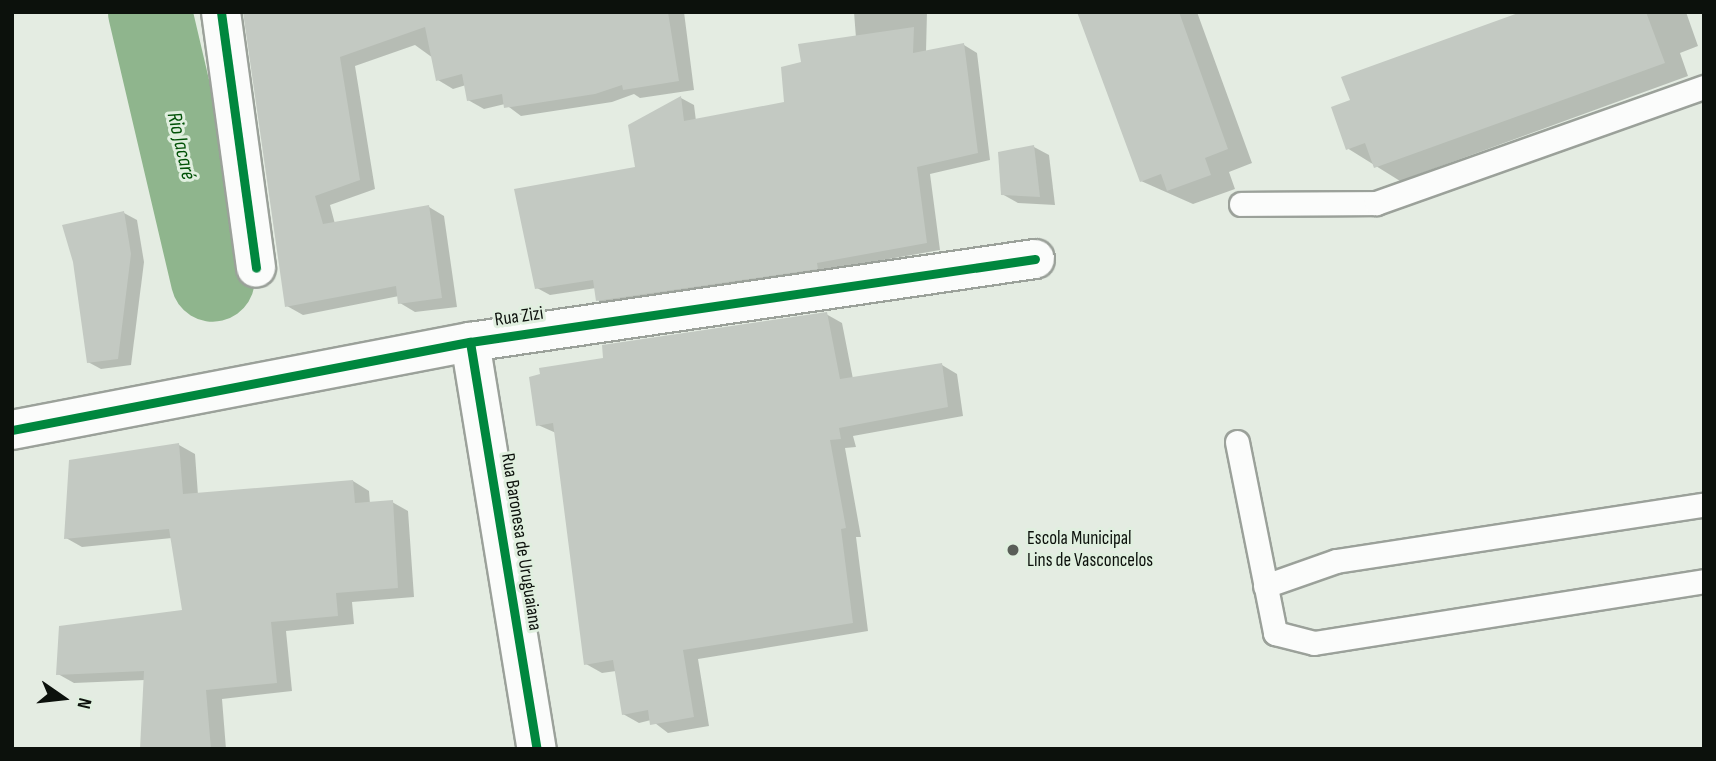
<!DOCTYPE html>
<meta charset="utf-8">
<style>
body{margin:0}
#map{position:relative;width:1716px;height:761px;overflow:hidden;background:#e4ece2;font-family:"Sofia Sans Condensed",sans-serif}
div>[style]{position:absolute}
.shadow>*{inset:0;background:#0003}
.river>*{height:84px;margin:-42px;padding:0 42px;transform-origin:42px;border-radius:42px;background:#8fb58d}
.building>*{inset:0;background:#c3c9c2}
.roads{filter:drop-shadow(2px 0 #9ba19a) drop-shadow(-2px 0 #9ba19a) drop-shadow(0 2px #9ba19a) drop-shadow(0 -2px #9ba19a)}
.lane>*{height:23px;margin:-11.5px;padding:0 11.5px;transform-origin:11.5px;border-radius:11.5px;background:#fbfcfb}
.street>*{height:38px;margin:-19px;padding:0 19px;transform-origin:19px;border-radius:19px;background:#fbfcfb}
.cycleway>*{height:9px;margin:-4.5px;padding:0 4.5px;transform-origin:4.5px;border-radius:4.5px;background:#00873e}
.dots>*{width:19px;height:19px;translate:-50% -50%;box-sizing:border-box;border:4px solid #e0efdf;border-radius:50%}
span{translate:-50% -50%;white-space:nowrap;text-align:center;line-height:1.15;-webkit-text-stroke:6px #e0efdf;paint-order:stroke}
.street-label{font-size:19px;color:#0c110c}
.poi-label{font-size:19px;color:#0c110c}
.left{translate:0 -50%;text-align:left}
.water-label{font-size:21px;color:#005106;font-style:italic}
.frame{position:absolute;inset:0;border:14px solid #0c110c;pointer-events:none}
.north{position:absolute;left:28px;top:663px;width:70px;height:70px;-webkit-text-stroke:5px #e0efdf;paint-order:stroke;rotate:104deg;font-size:19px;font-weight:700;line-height:28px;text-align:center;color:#0c110c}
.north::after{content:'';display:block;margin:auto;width:24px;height:32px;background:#0c110c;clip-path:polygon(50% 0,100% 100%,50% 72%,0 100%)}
</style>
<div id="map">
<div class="shadow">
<div style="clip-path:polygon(244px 12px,684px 12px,694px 90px,640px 98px,634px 94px,612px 102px,521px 116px,505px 104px,484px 109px,468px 100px,466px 85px,453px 89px,438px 80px,433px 58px,415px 45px,355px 66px,375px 189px,330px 205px,335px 224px,429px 207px,444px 216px,457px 307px,415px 312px,400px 303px,399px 296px,303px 315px,287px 306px)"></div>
<div style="clip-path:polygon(854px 12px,927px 12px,926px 52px,964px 45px,977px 53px,990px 160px,930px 174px,940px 250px,611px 308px,598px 300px,596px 288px,550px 295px,537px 288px,637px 169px,681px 98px,694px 105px,696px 121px,786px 103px,803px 63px,856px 38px)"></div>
<div style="clip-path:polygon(1079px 12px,1197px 12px,1252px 163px,1229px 172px,1235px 189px,1193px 204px,1141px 181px)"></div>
<div style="clip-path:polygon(1526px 12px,1686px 12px,1698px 46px,1680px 53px,1688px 76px,1400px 181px,1347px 148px,1352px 101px)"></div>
<div style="clip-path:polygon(1034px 147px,1049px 155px,1055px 205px,1018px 203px,1002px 194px)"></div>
<div style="clip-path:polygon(124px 213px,137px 220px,144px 262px,131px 365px,101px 369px,88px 362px)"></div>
<div style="clip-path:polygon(826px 314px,842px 323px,853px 379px,942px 365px,957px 374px,963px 416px,853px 436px,856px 447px,845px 448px,861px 537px,856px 537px,868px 631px,698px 659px,709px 726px,668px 733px,651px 720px,639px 723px,623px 714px,616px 671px,602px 673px,586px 664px,556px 433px,538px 425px,605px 359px)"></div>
<div style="clip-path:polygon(179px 445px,195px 454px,198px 495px,353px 481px,369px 491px,370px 504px,392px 502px,408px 511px,414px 597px,352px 602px,354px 624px,286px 631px,292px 691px,222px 699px,226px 749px,141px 749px,145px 680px,74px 683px,58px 674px,184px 612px,172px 538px,82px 547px,66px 538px)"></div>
</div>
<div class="river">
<div style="left:150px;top:12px;width:275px;rotate:76.8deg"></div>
</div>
<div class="building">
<div style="clip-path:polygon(243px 12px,668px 12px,679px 81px,623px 90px,622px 85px,595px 94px,504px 108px,502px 94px,467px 101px,462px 74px,436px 81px,425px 27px,340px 57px,360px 180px,315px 196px,323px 224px,429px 205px,442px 298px,398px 304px,396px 286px,285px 307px)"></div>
<div style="clip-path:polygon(1077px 12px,1179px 12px,1228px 149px,1205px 158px,1211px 175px,1167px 191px,1161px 174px,1140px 182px)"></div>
<div style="clip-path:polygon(1521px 12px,1646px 12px,1665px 63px,1374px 168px,1365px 143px,1346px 150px,1331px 107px,1350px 100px,1341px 77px)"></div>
<div style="clip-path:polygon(914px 27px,913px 53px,964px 43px,978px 153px,917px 167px,927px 243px,817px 263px,818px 269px,596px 301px,593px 280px,535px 289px,514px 189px,635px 167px,628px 125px,681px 96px,684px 121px,784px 102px,781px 67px,801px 62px,798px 44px)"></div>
<div style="clip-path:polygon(1034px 145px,1040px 197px,1001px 195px,998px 152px)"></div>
<div style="clip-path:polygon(124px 211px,131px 254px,118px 359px,87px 363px,73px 262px,62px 225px)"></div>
<div style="clip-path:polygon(827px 312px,840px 379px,942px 363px,948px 407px,839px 428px,841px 439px,830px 440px,846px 528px,841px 529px,853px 623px,683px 650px,694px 717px,650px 725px,648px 710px,622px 715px,613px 660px,584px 665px,553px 423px,536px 426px,529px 377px,540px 374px,539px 368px,603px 358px,602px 345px)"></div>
<div style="clip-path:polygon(179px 443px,183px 494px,353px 480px,355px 503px,393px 500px,398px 588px,336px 593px,338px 616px,271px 622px,277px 683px,206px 690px,211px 749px,140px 749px,144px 671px,56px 675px,59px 626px,182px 610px,169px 529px,64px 539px,69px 460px)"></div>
</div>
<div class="roads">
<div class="lane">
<div style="left:1241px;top:204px;width:135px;rotate:-0.4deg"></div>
<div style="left:1376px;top:203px;width:348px;rotate:-19.5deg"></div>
<div style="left:1237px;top:442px;width:195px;rotate:78.7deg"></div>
<div style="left:1275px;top:633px;width:40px;rotate:14.4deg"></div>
<div style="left:1314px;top:643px;width:395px;rotate:-9deg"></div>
<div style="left:1265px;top:586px;width:75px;rotate:-19.4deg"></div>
<div style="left:1336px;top:561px;width:372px;rotate:-8.7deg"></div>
</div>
<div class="street">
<div style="left:221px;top:12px;width:258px;rotate:82.2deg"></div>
<div style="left:470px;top:342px;width:412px;rotate:80.7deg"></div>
<div style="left:12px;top:430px;width:466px;rotate:-10.9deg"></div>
<div style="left:470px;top:342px;width:571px;rotate:-8.36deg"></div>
</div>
</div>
<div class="cycleway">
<div style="left:221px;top:12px;width:258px;rotate:82.2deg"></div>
<div style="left:470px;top:342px;width:412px;rotate:80.7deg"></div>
<div style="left:12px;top:430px;width:466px;rotate:-10.9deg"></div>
<div style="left:470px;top:342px;width:571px;rotate:-8.36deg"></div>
</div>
<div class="dots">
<div style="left:1013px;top:550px;background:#585e57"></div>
</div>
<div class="street-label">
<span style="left:519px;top:317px;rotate:-8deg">Rua Zizi</span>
<span style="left:521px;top:542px;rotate:81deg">Rua Baronesa de Uruguaiana</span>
</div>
<div class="poi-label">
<span class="left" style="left:1027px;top:550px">Escola Municipal<br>Lins de Vasconcelos</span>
</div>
<div class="water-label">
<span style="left:181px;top:146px;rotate:77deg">Rio Jacaré</span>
</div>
<div class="frame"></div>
<div class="north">N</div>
</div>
